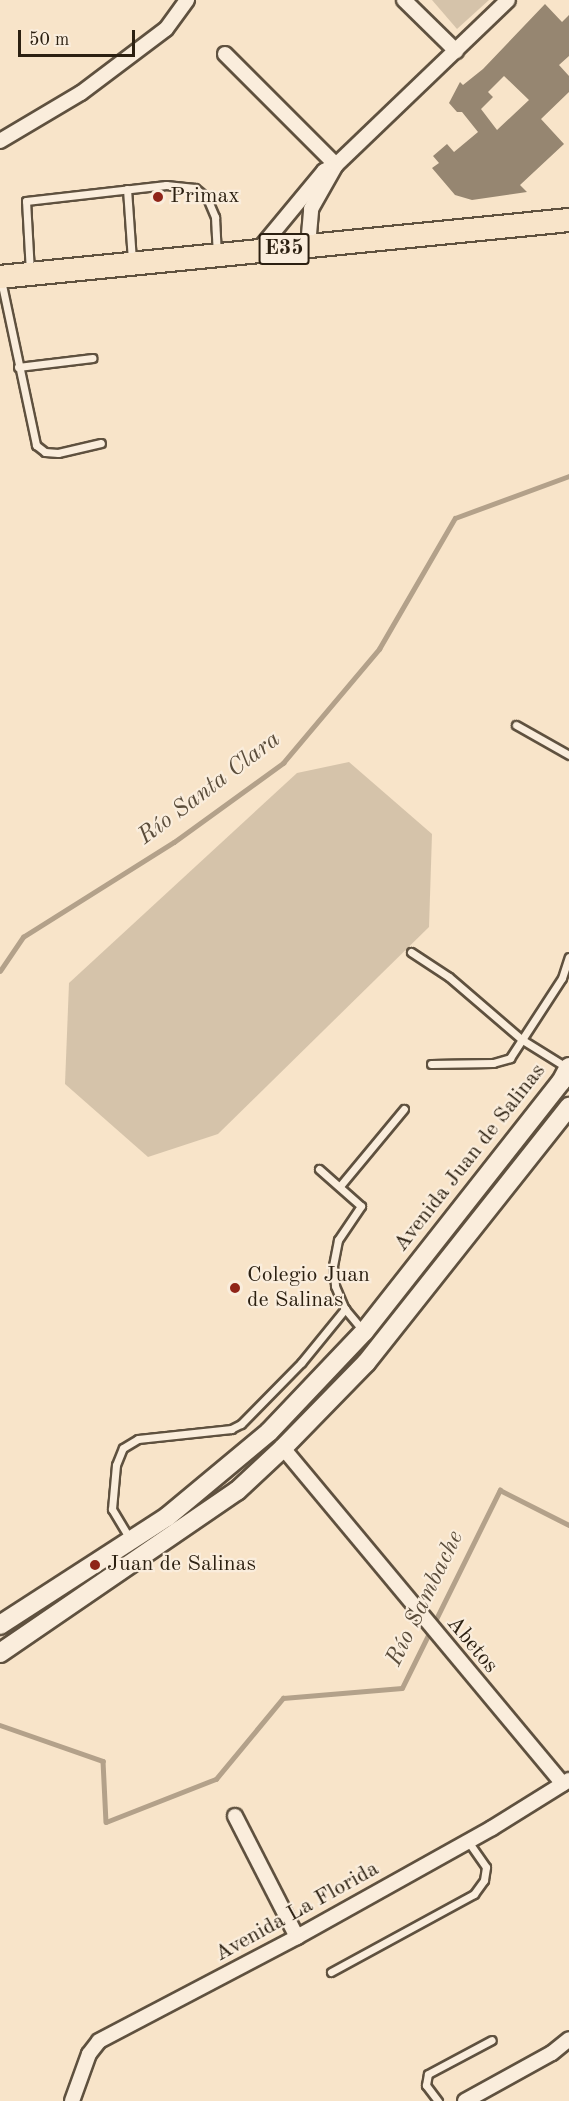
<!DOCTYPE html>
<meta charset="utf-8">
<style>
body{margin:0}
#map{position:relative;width:569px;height:2101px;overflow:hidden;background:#f8e4c9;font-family:"Old Standard TT",serif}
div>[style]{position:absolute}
.green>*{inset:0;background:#d5c3aa}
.stream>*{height:4.5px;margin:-2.25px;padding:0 2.25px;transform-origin:2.25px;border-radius:2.25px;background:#b3a18a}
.building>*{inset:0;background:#968671}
.roads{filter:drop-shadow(2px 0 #5f513f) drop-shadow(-2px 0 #5f513f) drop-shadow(0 2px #5f513f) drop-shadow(0 -2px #5f513f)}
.service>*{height:7px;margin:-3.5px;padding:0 3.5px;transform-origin:3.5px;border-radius:3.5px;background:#faeddc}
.minor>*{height:14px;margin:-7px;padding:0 7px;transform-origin:7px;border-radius:7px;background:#faeddc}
.secondary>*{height:18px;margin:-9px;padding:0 9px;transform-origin:9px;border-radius:9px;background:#faeddc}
.trunk>*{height:22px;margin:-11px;padding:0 11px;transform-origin:11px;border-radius:11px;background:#f8e4c9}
.dots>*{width:16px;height:16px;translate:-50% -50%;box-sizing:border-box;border:3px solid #faeddc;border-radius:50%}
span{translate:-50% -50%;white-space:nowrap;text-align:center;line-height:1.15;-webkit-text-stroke:4.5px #faeddc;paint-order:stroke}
.shield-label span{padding:2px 4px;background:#faeddc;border:2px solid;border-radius:4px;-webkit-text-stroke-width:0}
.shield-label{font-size:21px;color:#2c2011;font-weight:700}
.poi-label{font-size:22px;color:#2c2011}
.left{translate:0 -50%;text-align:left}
.street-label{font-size:22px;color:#2c2011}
.water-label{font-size:24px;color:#5b4d3b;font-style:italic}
.scale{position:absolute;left:18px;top:30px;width:117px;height:27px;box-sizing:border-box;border:3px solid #2c2011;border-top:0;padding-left:8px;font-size:18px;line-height:21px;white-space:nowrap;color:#2c2011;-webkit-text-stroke:4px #faeddc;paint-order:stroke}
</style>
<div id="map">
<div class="green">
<div style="clip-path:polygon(432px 0,489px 0,457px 29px)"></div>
<div style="clip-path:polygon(349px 762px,432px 834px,429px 927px,218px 1134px,148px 1157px,65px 1084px,69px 983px,297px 773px)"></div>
</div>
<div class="stream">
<div style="left:0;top:971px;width:41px;rotate:-55.9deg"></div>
<div style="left:23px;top:937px;width:178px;rotate:-32.2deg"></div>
<div style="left:174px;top:842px;width:135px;rotate:-35.9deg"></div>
<div style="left:283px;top:763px;width:149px;rotate:-49.9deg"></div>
<div style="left:379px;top:649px;width:151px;rotate:-59.9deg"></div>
<div style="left:455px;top:518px;width:121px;rotate:-20.2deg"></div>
<div style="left:0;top:1725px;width:109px;rotate:19.3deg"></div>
<div style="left:103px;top:1761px;width:61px;rotate:87.2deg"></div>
<div style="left:106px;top:1822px;width:118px;rotate:-21.4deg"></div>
<div style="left:216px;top:1779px;width:105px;rotate:-50.4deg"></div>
<div style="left:283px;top:1698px;width:119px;rotate:-4.8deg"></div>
<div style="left:402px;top:1688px;width:221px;rotate:-63.7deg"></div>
<div style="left:500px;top:1490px;width:77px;rotate:26.9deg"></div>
</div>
<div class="building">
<div style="clip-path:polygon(evenodd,545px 4px,562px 22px,569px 15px,569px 56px,559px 65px,569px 76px,569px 92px,541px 119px,564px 144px,520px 185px,527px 192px,472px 200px,455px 195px,432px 168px,439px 163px,433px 156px,447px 144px,454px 152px,478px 132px,462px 112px,457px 112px,449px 103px,460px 82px,463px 85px,483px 69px,545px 4px,504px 76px,529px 100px,497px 130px,481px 109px,493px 97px,488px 92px,504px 76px)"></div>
</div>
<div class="roads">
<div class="service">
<div style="left:127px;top:189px;width:71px;rotate:86deg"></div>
<div style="left:30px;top:272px;width:71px;rotate:-93.2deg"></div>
<div style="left:26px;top:201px;width:141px;rotate:-6.5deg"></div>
<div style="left:166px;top:185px;width:29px;rotate:6deg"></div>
<div style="left:195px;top:188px;width:16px;rotate:40deg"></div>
<div style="left:207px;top:198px;width:21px;rotate:67deg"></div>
<div style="left:215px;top:217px;width:36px;rotate:87deg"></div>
<div style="left:1px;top:280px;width:169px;rotate:78deg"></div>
<div style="left:36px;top:445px;width:11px;rotate:38deg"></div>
<div style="left:45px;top:452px;width:13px;rotate:4deg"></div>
<div style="left:58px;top:453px;width:44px;rotate:-13.1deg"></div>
<div style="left:18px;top:367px;width:75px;rotate:-6.9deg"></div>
<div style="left:516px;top:725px;width:61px;rotate:29.5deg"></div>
<div style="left:411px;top:952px;width:45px;rotate:33.3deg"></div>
<div style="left:449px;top:977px;width:95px;rotate:40.7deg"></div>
<div style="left:521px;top:1039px;width:53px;rotate:31.9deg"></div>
<div style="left:431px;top:1064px;width:62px;rotate:-0.9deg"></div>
<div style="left:493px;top:1063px;width:18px;rotate:-16deg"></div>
<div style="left:510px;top:1058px;width:95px;rotate:-57deg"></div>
<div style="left:562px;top:978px;width:22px;rotate:-72deg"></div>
<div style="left:319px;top:1169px;width:56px;rotate:41.4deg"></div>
<div style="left:361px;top:1206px;width:41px;rotate:124.1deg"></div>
<div style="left:338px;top:1240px;width:26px;rotate:101deg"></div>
<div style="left:333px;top:1266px;width:20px;rotate:84deg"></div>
<div style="left:335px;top:1286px;width:25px;rotate:67deg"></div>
<div style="left:345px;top:1309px;width:30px;rotate:50deg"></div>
<div style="left:340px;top:1186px;width:100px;rotate:-50.3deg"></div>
<div style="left:130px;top:1539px;width:35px;rotate:-121deg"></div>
<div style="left:112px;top:1509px;width:44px;rotate:-84.8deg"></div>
<div style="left:116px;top:1465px;width:18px;rotate:-68deg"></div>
<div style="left:123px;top:1448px;width:17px;rotate:-31deg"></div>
<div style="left:138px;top:1439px;width:94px;rotate:-6.1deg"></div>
<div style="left:231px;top:1429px;width:11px;rotate:-27deg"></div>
<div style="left:241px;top:1424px;width:86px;rotate:-45.5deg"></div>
<div style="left:301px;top:1363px;width:70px;rotate:-50.8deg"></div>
<div style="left:331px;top:1972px;width:163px;rotate:-28.6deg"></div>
<div style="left:474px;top:1894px;width:17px;rotate:-54deg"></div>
<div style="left:484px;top:1880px;width:13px;rotate:-81deg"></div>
<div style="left:486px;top:1867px;width:32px;rotate:-125deg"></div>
<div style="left:438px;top:2101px;width:20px;rotate:-127deg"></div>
<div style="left:426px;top:2085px;width:11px;rotate:-80deg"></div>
<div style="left:428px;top:2074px;width:72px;rotate:-28deg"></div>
</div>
<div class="minor">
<div style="left:404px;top:0;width:73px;rotate:44.4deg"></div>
<div style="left:225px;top:54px;width:157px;rotate:45deg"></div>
<div style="left:0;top:141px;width:94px;rotate:-30.7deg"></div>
<div style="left:81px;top:93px;width:106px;rotate:-37deg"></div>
<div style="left:166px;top:29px;width:36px;rotate:-54deg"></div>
<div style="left:308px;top:246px;width:37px;rotate:-85deg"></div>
<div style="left:311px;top:209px;width:51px;rotate:-60.4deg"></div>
<div style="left:257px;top:252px;width:105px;rotate:-50.4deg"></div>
<div style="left:324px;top:171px;width:13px;rotate:-27deg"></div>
<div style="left:336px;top:165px;width:238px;rotate:-43.8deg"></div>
<div style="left:283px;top:1448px;width:437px;rotate:50.2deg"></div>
<div style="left:235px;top:1816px;width:136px;rotate:62.9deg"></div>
<div style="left:72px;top:2101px;width:50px;rotate:-70.1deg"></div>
<div style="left:89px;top:2054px;width:16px;rotate:-52deg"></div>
<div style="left:99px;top:2041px;width:224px;rotate:-27.7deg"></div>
<div style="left:297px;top:1937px;width:223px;rotate:-29.2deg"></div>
<div style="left:492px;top:1828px;width:91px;rotate:-31.9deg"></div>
<div style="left:465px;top:2101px;width:99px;rotate:-28.9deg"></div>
<div style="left:552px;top:2053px;width:22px;rotate:-39deg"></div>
</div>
<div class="secondary">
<div style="left:0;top:1625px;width:199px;rotate:-32.9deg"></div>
<div style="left:167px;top:1517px;width:133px;rotate:-39.8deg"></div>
<div style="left:269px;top:1432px;width:138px;rotate:-46.5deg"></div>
<div style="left:364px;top:1332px;width:318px;rotate:-51.8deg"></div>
<div style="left:561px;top:1082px;width:17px;rotate:-62deg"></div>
<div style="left:0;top:1653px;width:287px;rotate:-34.4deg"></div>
<div style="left:237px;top:1491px;width:63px;rotate:-43.1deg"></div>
<div style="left:283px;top:1448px;width:119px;rotate:-45.7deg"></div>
<div style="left:366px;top:1363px;width:327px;rotate:-51.6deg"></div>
</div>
<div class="trunk">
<div style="left:0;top:277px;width:572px;rotate:-5.72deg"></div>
</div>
</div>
<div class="dots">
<div style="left:158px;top:197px;background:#8f2418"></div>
<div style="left:235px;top:1288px;background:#8f2418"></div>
<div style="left:95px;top:1565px;background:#8f2418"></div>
</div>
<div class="shield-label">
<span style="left:284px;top:249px">E35</span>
</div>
<div class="poi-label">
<span class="left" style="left:170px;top:197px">Primax</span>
<span class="left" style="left:247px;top:1288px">Colegio Juan<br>de Salinas</span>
<span class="left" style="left:107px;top:1565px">Juan de Salinas</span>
</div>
<div class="street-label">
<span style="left:470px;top:1158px;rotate:-52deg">Avenida Juan de Salinas</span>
<span style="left:472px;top:1645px;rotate:50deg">Abetos</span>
<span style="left:297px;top:1912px;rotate:-29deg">Avenida La Florida</span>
</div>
<div class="water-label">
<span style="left:210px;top:789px;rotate:-37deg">Río Santa Clara</span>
<span style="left:426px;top:1599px;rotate:-64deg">Río Sambache</span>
</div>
<div class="scale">50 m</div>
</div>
